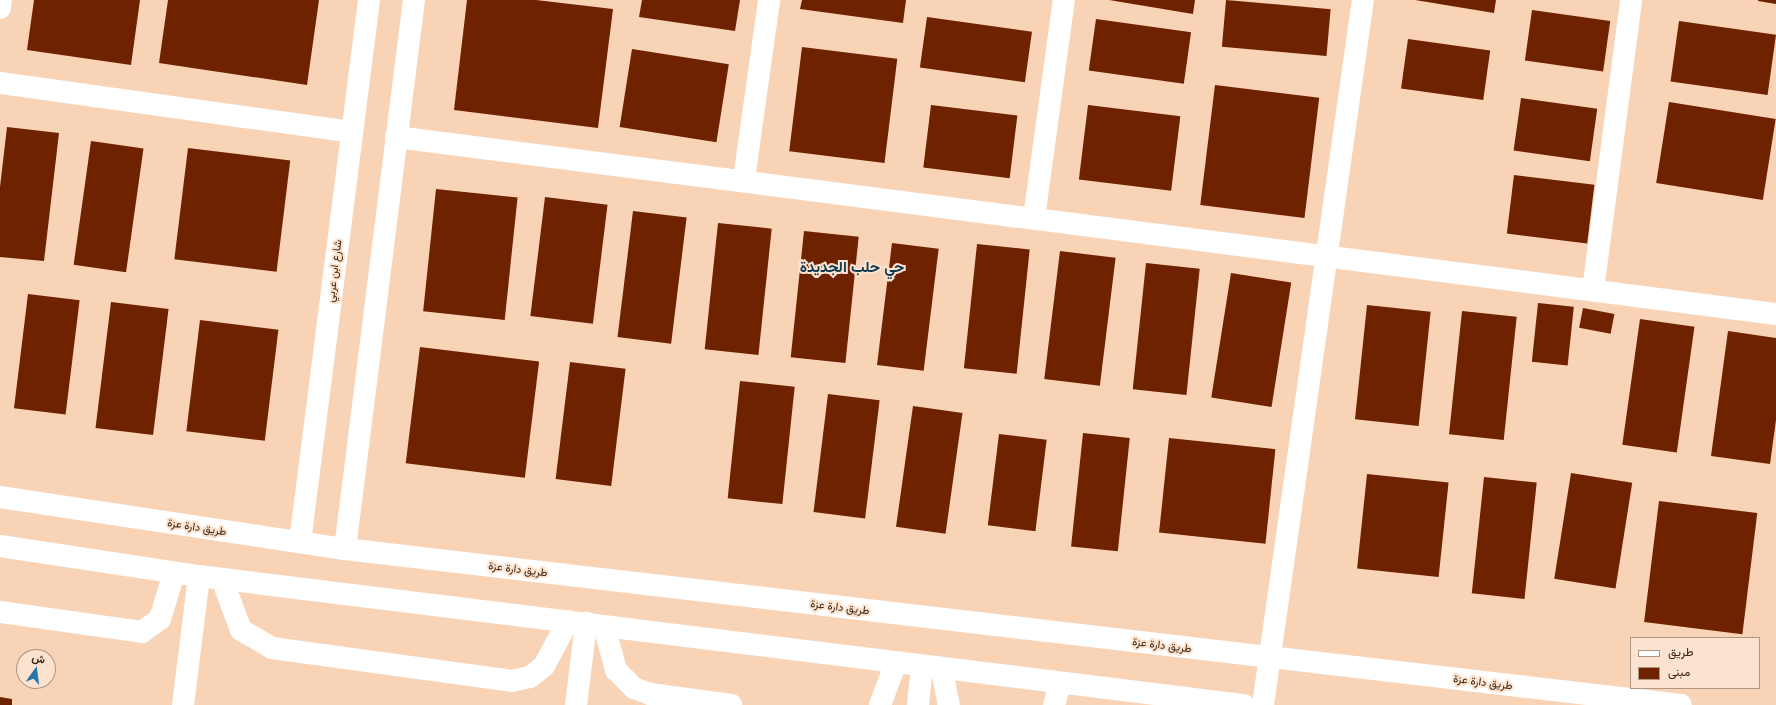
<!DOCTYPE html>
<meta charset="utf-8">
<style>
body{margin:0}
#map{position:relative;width:1776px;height:705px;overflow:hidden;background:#f8d3b6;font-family:Arial,Vazirmatn,sans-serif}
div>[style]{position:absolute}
.building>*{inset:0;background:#6f2200;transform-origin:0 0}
.minor>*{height:22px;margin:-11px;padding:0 11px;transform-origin:11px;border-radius:11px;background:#fff}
.major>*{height:22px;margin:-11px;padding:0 11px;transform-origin:11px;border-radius:11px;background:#fff}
span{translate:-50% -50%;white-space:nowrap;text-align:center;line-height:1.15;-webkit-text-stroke:4px #fce3cf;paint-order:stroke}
.street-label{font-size:11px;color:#39220e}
.district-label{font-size:15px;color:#11384f;font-weight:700}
.legend{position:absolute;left:1630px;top:637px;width:130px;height:52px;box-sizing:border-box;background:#fce3cf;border:1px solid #ae9682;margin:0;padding:5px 7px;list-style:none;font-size:12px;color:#39220e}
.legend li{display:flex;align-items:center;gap:8px;height:20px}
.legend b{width:20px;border:1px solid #ae9682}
.north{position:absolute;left:16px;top:649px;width:40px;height:40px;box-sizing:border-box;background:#fce3cf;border:1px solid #ae9682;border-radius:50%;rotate:14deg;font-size:11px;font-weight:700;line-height:16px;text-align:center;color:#39220e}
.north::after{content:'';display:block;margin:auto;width:14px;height:18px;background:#2678a9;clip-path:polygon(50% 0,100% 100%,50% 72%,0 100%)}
</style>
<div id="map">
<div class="building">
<div style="clip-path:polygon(34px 0,140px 0,131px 65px,27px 50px)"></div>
<div style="clip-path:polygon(168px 0,319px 0,307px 85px,159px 63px)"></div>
<div style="clip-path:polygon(467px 0,536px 0,613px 9px,598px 128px,454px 110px)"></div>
<div style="clip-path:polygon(642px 0,740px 0,735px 31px,639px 17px)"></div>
<div style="clip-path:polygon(802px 0,906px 0,903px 23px,800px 9px)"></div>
<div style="clip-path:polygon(1109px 0,1195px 0,1193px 14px)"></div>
<div style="left:1226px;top:0;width:105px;height:47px;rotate:5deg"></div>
<div style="clip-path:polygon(1415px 0,1496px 0,1494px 13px)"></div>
<div style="clip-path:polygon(1758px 0,1776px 0,1776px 4px,1758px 1px)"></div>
<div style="left:1532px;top:10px;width:79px;height:51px;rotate:8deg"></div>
<div style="left:927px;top:17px;width:106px;height:51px;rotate:8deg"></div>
<div style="left:1096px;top:19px;width:96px;height:52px;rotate:8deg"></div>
<div style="left:1679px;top:21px;width:98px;height:61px;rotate:8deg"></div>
<div style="left:1408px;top:39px;width:83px;height:50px;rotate:8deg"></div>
<div style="left:802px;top:47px;width:96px;height:105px;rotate:7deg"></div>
<div style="left:632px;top:49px;width:98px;height:79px;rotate:9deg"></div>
<div style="left:1215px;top:85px;width:105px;height:121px;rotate:7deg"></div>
<div style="left:1521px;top:98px;width:77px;height:53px;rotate:8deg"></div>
<div style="left:1669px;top:102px;width:108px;height:82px;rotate:9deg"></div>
<div style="left:931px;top:105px;width:87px;height:63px;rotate:7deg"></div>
<div style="left:1088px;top:105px;width:93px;height:75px;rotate:7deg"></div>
<div style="clip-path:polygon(7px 127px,59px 133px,44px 261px,0 257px,0 187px)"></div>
<div style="left:91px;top:141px;width:53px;height:125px;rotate:8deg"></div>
<div style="left:188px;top:148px;width:103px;height:112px;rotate:7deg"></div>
<div style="left:1514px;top:175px;width:81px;height:59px;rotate:7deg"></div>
<div style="left:436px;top:189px;width:82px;height:123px;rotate:6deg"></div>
<div style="left:545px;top:197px;width:63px;height:120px;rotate:7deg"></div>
<div style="left:633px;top:211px;width:54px;height:127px;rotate:7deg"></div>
<div style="left:718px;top:223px;width:54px;height:127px;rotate:6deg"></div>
<div style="left:804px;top:231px;width:55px;height:127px;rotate:6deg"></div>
<div style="left:892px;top:243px;width:47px;height:123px;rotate:7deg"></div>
<div style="left:977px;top:244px;width:53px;height:125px;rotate:6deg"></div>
<div style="left:1060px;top:251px;width:56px;height:129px;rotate:7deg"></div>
<div style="left:1146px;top:263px;width:54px;height:127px;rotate:6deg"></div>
<div style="left:1231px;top:273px;width:61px;height:126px;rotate:9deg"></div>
<div style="left:28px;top:294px;width:52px;height:115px;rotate:7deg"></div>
<div style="left:111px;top:302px;width:58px;height:127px;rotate:7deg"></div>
<div style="left:1538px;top:303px;width:36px;height:59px;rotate:6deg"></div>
<div style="left:1367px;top:305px;width:64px;height:115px;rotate:6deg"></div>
<div style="left:1583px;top:308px;width:32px;height:20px;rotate:11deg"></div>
<div style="left:1462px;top:311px;width:55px;height:124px;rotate:6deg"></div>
<div style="left:1640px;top:319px;width:55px;height:127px;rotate:8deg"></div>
<div style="left:200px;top:320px;width:79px;height:112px;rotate:7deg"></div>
<div style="clip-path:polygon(1728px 331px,1776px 338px,1776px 420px,1770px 464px,1711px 456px)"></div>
<div style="left:420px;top:347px;width:120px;height:117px;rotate:7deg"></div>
<div style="left:570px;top:362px;width:56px;height:118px;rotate:7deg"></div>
<div style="left:740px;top:381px;width:55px;height:118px;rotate:6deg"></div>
<div style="left:828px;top:394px;width:52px;height:119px;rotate:7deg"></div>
<div style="left:913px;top:406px;width:50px;height:122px;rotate:8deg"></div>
<div style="left:1083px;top:433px;width:47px;height:114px;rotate:6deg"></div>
<div style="left:999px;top:434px;width:48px;height:92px;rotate:7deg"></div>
<div style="left:1169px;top:438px;width:107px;height:95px;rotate:6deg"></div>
<div style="left:1571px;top:473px;width:62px;height:107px;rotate:9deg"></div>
<div style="left:1367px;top:474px;width:82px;height:95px;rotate:6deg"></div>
<div style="left:1484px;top:477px;width:53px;height:117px;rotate:6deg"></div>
<div style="left:1659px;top:501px;width:99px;height:122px;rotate:7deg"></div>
<div style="clip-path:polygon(0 697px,12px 699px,12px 705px,0 705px)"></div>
</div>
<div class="minor">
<div style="left:0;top:8px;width:8px;rotate:-83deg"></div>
<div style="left:0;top:83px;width:355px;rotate:7.9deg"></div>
<div style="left:396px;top:137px;width:1391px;rotate:7.31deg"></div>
<div style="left:744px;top:179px;width:181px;rotate:-82deg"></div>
<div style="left:1034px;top:218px;width:220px;rotate:-82.2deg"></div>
<div style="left:1593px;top:290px;width:292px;rotate:-82.5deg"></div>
<div style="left:300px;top:542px;width:546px;rotate:-82.74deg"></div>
<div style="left:345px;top:549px;width:553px;rotate:-82.84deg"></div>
<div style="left:222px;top:579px;width:54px;rotate:69.6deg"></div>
<div style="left:241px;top:630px;width:36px;rotate:30deg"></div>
<div style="left:272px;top:648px;width:242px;rotate:7.8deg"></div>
<div style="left:512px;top:681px;width:18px;rotate:-13deg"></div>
<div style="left:530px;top:677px;width:18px;rotate:-38deg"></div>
<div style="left:544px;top:666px;width:51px;rotate:-61.9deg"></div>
<div style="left:0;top:612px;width:143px;rotate:8deg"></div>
<div style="left:142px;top:632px;width:22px;rotate:-36deg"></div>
<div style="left:160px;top:619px;width:48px;rotate:-73.1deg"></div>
<div style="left:604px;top:626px;width:46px;rotate:74.7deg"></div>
<div style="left:616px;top:670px;width:25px;rotate:45deg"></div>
<div style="left:634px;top:688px;width:17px;rotate:21deg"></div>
<div style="left:650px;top:694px;width:82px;rotate:7.7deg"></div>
<div style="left:942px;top:670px;width:36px;rotate:79deg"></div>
<div style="left:183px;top:705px;width:130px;rotate:-82.9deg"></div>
<div style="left:576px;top:705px;width:83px;rotate:-83deg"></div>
<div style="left:880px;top:705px;width:43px;rotate:-69.4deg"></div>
<div style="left:918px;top:705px;width:37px;rotate:-84deg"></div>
<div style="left:1054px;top:705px;width:22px;rotate:-74deg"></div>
<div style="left:1263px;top:705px;width:712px;rotate:-81.93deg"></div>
</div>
<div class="major">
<div style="left:0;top:497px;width:349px;rotate:8.6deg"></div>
<div style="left:345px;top:549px;width:1345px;rotate:6.66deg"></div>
<div style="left:0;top:546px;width:201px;rotate:8.6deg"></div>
<div style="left:199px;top:576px;width:1053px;rotate:7.04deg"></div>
</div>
<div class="street-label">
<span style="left:334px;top:271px;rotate:-83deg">شارع ابن عربي</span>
<span style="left:197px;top:527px;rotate:9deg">طريق دارة عزة</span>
<span style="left:518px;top:569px;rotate:7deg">طريق دارة عزة</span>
<span style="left:840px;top:607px;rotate:7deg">طريق دارة عزة</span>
<span style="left:1162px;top:645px;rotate:7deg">طريق دارة عزة</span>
<span style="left:1483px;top:682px;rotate:7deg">طريق دارة عزة</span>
</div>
<div class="district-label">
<span style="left:852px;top:267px">حي حلب الجديدة</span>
</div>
<ul class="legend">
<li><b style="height:5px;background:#fff"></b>طريق</li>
<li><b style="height:11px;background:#6f2200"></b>مبنى</li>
</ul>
<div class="north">ش</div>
</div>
